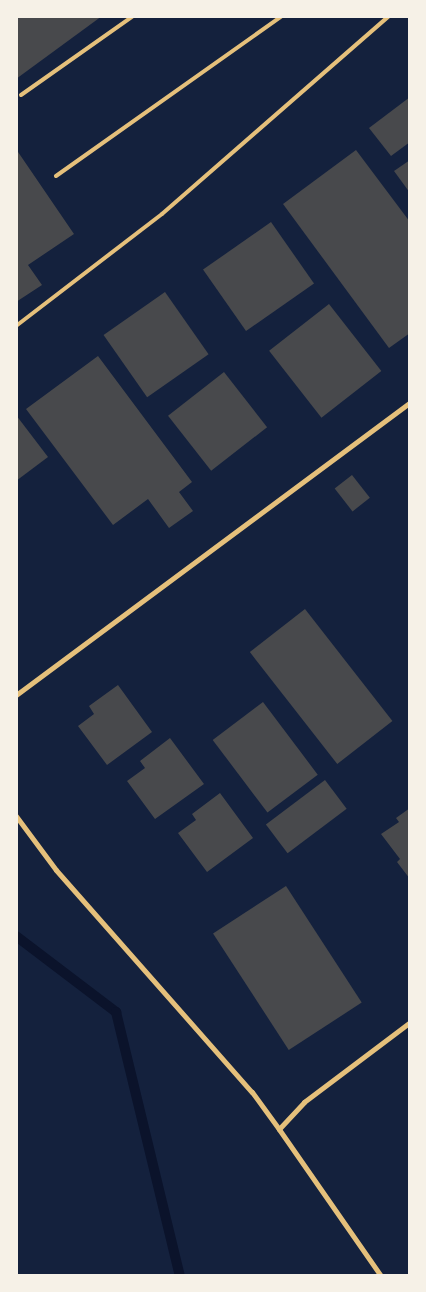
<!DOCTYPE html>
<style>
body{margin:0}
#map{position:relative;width:426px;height:1292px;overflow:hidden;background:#14213d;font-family:Roboto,sans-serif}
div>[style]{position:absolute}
.stream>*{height:10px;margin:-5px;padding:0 5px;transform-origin:5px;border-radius:5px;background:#0b132b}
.building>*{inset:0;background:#48494c;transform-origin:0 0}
.service>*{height:4px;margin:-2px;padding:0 2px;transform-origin:2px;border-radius:2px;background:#e5c07b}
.minor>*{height:5px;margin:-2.5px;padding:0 2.5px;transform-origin:2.5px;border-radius:2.5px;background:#e5c07b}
span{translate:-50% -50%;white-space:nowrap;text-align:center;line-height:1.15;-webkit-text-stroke:4.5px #f6f1e7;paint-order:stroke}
.frame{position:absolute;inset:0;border:18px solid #f6f1e7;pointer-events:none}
</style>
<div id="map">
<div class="stream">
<div style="left:16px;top:936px;width:126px;rotate:37.2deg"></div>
<div style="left:116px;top:1012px;width:272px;rotate:76.4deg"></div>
</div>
<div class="building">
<div style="clip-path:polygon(16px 16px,102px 16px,16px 79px)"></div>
<div style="clip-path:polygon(410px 97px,410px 142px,391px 156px,369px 128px)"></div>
<div style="clip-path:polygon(16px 149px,74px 234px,28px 265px,42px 285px,16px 302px)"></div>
<div style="clip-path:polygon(356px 150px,410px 222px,410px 333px,389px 348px,283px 204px)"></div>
<div style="clip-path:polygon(410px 160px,410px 193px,394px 171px)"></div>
<div style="left:271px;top:222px;width:75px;height:83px;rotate:55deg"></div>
<div style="left:165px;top:292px;width:76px;height:75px;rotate:55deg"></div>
<div style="left:329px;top:304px;width:85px;height:76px;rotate:52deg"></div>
<div style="clip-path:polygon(98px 356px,192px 482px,179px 492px,193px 511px,169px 528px,148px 499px,113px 525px,26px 409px)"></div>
<div style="left:224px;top:372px;width:70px;height:71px;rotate:52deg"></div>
<div style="clip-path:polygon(16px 415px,48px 457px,16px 481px)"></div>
<div style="left:352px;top:475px;width:29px;height:22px;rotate:52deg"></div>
<div style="left:305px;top:609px;width:142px;height:70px;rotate:52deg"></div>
<div style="clip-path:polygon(118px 685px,152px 732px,107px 765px,78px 726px,94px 714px,89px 706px)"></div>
<div style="left:263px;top:702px;width:91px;height:63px;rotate:53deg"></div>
<div style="clip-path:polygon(170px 738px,204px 784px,155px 819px,127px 781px,145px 768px,140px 761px)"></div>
<div style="left:325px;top:780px;width:36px;height:74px;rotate:53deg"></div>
<div style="clip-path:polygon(220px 793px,253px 838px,207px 872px,178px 833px,196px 820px,192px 814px)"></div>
<div style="clip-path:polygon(410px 808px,410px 879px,397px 862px,400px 859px,381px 834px,399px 822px,396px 818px)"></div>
<div style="left:286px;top:886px;width:139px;height:87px;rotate:57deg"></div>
</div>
<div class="service">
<div style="left:21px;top:95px;width:137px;rotate:-35.2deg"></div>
<div style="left:56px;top:176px;width:277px;rotate:-35.3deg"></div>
<div style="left:16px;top:326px;width:184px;rotate:-37.5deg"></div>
<div style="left:162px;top:214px;width:301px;rotate:-41.1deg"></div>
</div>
<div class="minor">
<div style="left:16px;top:695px;width:491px;rotate:-36.6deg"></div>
<div style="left:16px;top:816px;width:67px;rotate:53.5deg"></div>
<div style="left:56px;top:870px;width:296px;rotate:48.6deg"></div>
<div style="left:252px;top:1092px;width:46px;rotate:53.9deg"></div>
<div style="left:381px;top:1276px;width:179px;rotate:-124.8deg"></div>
<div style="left:279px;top:1129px;width:37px;rotate:-47deg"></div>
<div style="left:304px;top:1102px;width:133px;rotate:-37deg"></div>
</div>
<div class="frame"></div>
</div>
